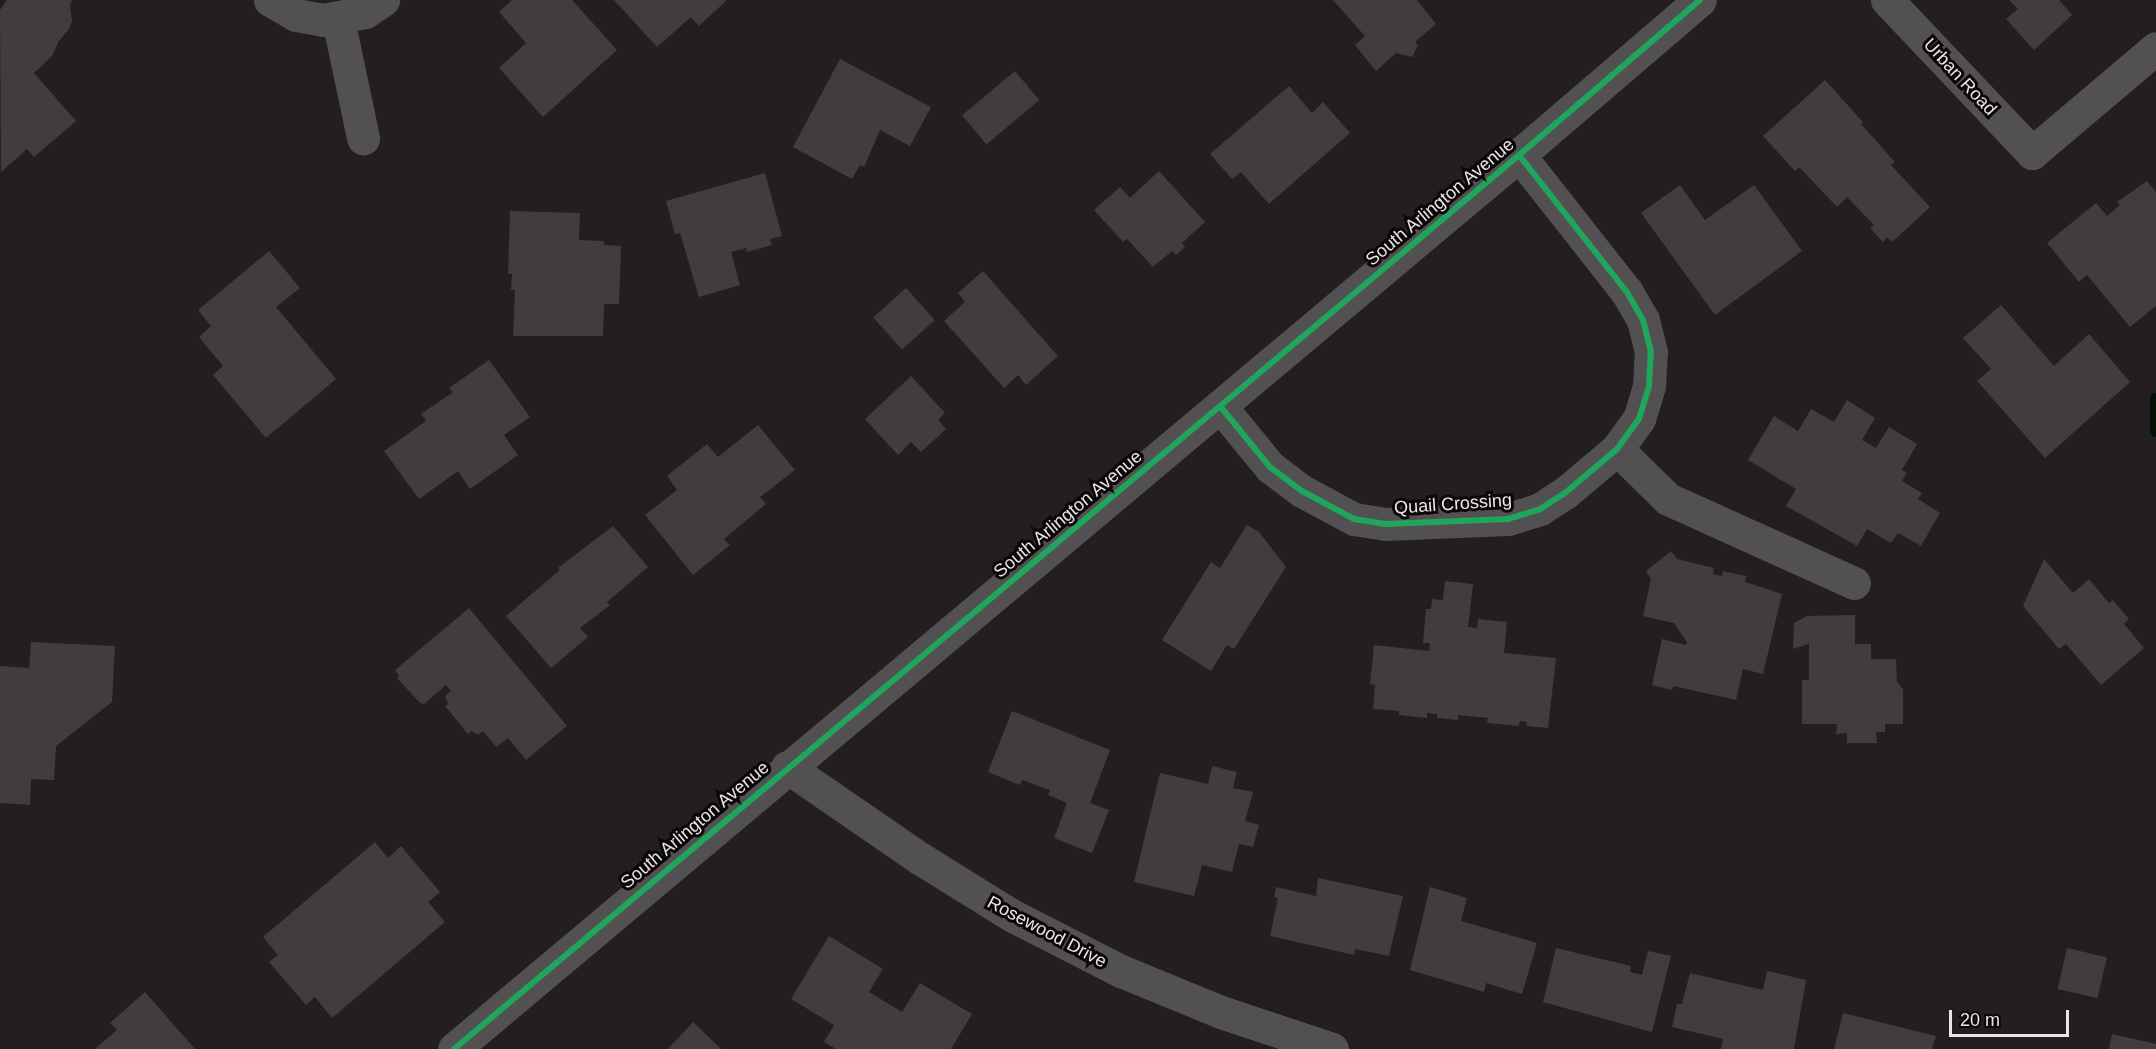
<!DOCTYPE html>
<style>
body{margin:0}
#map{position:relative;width:2156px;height:1049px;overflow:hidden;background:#231e20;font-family:Arial,sans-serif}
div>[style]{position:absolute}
.stream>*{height:12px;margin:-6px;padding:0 6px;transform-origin:6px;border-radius:6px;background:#031103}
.building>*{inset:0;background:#413d3f;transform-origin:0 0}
.minor>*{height:33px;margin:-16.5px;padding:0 16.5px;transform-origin:16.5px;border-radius:16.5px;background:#525050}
.cycleway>*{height:6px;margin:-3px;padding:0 3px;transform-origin:3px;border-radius:3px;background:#20a55d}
span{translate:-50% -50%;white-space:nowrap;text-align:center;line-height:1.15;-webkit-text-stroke:6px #0b0709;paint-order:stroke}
.street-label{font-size:18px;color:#ebe5e8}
.scale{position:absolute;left:1949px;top:1010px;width:120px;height:27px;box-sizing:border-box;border:3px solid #ebe5e8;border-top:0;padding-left:8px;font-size:18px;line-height:21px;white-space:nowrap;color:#ebe5e8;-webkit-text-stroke:4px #0b0709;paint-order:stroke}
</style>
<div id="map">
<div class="stream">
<div style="left:2156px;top:399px;width:32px;rotate:90deg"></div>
</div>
<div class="building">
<div style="clip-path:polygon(7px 0,72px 0,70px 5px,72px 21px,69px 29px,59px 41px,52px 56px,34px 73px,76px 121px,34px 157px,27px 149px,1px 172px,0 10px)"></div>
<div style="clip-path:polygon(512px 0,572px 0,617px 50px,543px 117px,499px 68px,526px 43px,499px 12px)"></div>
<div style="clip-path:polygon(614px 0,727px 0,699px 26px,691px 17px,657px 47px)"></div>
<div style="clip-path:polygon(1333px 0,1417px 0,1436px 24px,1415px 42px,1418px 45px,1412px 57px,1396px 53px,1376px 71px,1355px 45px,1365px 36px)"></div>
<div style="clip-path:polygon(2009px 0,2059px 0,2072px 15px,2034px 50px,2006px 19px,2018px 9px)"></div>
<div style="clip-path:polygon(840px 59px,931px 107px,910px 146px,880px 130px,864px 167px,860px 165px,852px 179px,793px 147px)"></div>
<div style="left:1015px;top:71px;width:38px;height:69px;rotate:50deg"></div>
<div style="clip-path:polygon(1825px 80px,1863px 122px,1861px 124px,1895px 162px,1891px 165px,1930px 207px,1892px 242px,1887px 237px,1883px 242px,1870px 228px,1874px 225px,1847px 197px,1837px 207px,1799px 167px,1795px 171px,1763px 136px)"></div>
<div style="clip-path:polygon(1289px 86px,1312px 113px,1323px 102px,1350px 133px,1269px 204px,1241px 172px,1232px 179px,1210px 154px)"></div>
<div style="clip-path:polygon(1159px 171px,1205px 222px,1182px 243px,1185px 247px,1176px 255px,1172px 251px,1153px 267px,1127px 239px,1123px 242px,1094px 210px,1120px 187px,1130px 198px)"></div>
<div style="clip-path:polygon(765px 173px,782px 236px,770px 239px,772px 245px,747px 252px,746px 248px,731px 252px,740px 285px,699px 297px,680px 233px,675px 234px,666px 201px)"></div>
<div style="clip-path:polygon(2147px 181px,2156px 192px,2156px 306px,2130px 327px,2087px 275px,2079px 282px,2047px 243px,2096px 203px,2107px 216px,2120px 205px,2117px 202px)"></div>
<div style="clip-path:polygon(1680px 185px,1705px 220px,1754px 185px,1802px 251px,1715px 315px,1641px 213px)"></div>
<div style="clip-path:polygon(510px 211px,580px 213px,579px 240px,604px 241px,604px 245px,621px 246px,619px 304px,604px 304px,603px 336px,513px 336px,515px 290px,511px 290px,512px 274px,508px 274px)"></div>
<div style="clip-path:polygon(269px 251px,300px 288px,276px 307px,336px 379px,266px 438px,213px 375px,223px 366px,199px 337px,211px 326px,198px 310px)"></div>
<div style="clip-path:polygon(983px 271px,1058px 356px,1026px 385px,1018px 375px,1004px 388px,944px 321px,965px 302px,958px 293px)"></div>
<div style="left:906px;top:288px;width:43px;height:44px;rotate:48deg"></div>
<div style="clip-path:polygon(2001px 305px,2054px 366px,2089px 334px,2130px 382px,2045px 458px,1977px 381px,1991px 369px,1963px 338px)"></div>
<div style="clip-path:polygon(489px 360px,530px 417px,504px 435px,518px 455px,470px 489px,458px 471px,419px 499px,384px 451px,426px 421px,421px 414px,453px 392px,449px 388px)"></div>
<div style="clip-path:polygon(911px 376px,945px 413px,938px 420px,946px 429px,921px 452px,911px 442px,898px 455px,865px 419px)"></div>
<div style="clip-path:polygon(1847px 400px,1875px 418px,1862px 440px,1876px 448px,1889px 427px,1917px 444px,1902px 470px,1907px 473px,1902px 481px,1922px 493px,1918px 499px,1940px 513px,1921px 546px,1898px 533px,1891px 543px,1867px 529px,1857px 546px,1786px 506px,1796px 489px,1748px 460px,1774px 416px,1798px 431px,1811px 409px,1834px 422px)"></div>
<div style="clip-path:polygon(758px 425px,795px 470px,760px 497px,766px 504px,724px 539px,730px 545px,693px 575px,645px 515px,677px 490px,667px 476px,707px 444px,718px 457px)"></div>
<div style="clip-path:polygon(1247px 525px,1259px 532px,1286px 567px,1234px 649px,1227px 645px,1211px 671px,1162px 640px,1211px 562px,1220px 568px)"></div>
<div style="clip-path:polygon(613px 526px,648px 567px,607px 602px,610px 605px,580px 628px,588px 637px,551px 668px,506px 616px,560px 570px,558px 568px)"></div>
<div style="clip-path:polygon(1671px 551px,1677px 559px,1714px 568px,1713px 574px,1722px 576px,1723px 571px,1746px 576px,1745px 582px,1782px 594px,1763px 674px,1743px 669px,1736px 700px,1674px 686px,1672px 690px,1652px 685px,1662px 639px,1686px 645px,1687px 642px,1674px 623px,1643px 616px,1651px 579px,1646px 571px)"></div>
<div style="clip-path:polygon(2044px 559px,2073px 593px,2089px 579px,2109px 603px,2113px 600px,2129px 619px,2124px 624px,2144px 648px,2101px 685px,2066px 644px,2059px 649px,2023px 606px)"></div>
<div style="clip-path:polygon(1445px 581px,1473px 584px,1468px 627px,1477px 628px,1478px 619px,1507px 622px,1504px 653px,1556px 658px,1548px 728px,1526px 726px,1527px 722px,1520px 721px,1519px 726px,1487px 723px,1488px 718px,1458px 715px,1458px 720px,1437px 718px,1437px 714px,1427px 713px,1427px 718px,1399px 715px,1399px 711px,1373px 709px,1375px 685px,1370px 684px,1374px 645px,1429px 651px,1430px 643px,1423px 643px,1426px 609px,1431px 609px,1432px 599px,1443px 600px)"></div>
<div style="clip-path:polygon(469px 608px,567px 726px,526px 760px,508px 738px,496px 747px,483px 731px,478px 735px,471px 731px,468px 734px,445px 706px,448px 704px,445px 696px,451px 691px,446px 685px,424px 704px,420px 703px,397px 678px,399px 676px,395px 670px)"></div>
<div style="clip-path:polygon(1855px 615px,1855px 644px,1871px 644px,1871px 659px,1896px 659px,1897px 682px,1903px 689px,1903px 724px,1885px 724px,1885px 732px,1876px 732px,1877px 743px,1847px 743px,1847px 733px,1836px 734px,1837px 724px,1802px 724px,1802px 680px,1809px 680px,1809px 644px,1793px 649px,1794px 623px,1807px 616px)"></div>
<div style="clip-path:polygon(31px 642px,115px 646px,112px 702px,56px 746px,54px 780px,31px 779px,30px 805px,0 803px,0 666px,29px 668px)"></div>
<div style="clip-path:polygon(1012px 711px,1110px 750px,1090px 803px,1109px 810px,1092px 853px,1054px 838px,1067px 803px,1048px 795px,1050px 790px,1022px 780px,1020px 785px,988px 772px)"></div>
<div style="clip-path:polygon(1212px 766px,1237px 772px,1233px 788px,1253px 792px,1245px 821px,1259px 825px,1253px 847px,1239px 844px,1232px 872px,1202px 865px,1194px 896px,1134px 882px,1160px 773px,1208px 784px)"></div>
<div style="clip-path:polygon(375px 842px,388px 858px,401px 846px,440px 892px,428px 902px,445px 922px,332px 1018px,315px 997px,306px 1005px,269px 962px,278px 955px,263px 937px)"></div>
<div style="clip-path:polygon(1318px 878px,1403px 896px,1389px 956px,1355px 949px,1354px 955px,1270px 936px,1278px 898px,1274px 897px,1276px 887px,1316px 896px)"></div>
<div style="clip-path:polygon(1430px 887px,1467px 898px,1461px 921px,1537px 943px,1522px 994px,1486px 983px,1484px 992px,1410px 970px)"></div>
<div style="clip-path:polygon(829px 936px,883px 969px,869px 992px,902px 1012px,920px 983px,972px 1014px,951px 1049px,836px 1049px,824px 1042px,834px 1025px,791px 999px)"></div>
<div style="clip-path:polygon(1556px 948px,1631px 966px,1630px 972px,1642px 975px,1648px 951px,1671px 956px,1652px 1032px,1543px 1002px)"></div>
<div style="left:2067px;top:948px;width:41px;height:42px;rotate:13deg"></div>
<div style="clip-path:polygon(1767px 971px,1806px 980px,1794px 1049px,1721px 1049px,1723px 1039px,1672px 1027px,1677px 1004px,1682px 1004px,1690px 973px,1763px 990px)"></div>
<div style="clip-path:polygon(145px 992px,195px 1049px,95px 1049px,117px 1030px,110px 1023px)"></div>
<div style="clip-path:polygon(1843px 1013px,1936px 1036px,1932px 1049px,1834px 1049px)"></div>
<div style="clip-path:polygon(693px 1022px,721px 1049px,668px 1049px)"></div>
<div style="clip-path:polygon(2112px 1034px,2156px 1044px,2156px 1049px,2109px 1049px)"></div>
</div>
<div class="minor">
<div style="left:270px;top:0;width:30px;rotate:30deg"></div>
<div style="left:296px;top:15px;width:27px;rotate:10deg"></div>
<div style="left:323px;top:20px;width:43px;rotate:-10.8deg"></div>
<div style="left:365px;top:12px;width:22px;rotate:-34deg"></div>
<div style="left:1887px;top:0;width:211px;rotate:46.5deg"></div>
<div style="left:2032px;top:153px;width:162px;rotate:-40.3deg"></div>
<div style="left:338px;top:19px;width:122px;rotate:78.1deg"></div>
<div style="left:1220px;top:406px;width:79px;rotate:50.7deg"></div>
<div style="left:1270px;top:467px;width:40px;rotate:37deg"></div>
<div style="left:1302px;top:491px;width:59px;rotate:28.3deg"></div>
<div style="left:1354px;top:519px;width:32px;rotate:9deg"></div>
<div style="left:1386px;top:524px;width:122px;rotate:-2.3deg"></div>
<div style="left:1508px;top:519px;width:34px;rotate:-17deg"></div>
<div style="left:1540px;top:509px;width:30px;rotate:-33deg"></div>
<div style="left:1565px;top:493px;width:68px;rotate:-40.2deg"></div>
<div style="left:1617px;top:449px;width:37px;rotate:-54deg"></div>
<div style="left:1639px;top:419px;width:34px;rotate:-73deg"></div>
<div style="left:1649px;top:386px;width:34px;rotate:-87deg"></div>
<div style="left:1651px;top:352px;width:33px;rotate:-104deg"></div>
<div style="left:1643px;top:320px;width:34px;rotate:-120deg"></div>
<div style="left:1626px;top:291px;width:173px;rotate:-128.2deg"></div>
<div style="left:1617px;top:449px;width:71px;rotate:44.4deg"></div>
<div style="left:1668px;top:499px;width:204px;rotate:24.3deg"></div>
<div style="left:787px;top:767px;width:163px;rotate:34.5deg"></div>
<div style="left:921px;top:859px;width:108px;rotate:31.8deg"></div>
<div style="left:1013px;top:916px;width:121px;rotate:27deg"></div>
<div style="left:1121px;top:971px;width:108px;rotate:22.3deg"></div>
<div style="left:1221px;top:1012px;width:117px;rotate:18.4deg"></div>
<div style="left:454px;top:1049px;width:1390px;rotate:-40.01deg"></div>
<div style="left:1519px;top:155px;width:238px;rotate:-40.6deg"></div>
</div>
<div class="cycleway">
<div style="left:1220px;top:406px;width:79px;rotate:50.7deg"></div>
<div style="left:1270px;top:467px;width:40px;rotate:37deg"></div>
<div style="left:1302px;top:491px;width:59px;rotate:28.3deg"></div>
<div style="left:1354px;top:519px;width:32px;rotate:9deg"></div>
<div style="left:1386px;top:524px;width:122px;rotate:-2.3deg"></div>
<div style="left:1508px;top:519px;width:34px;rotate:-17deg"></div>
<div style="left:1540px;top:509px;width:30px;rotate:-33deg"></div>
<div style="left:1565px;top:493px;width:68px;rotate:-40.2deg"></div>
<div style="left:1617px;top:449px;width:37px;rotate:-54deg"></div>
<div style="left:1639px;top:419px;width:34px;rotate:-73deg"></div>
<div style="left:1649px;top:386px;width:34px;rotate:-87deg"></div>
<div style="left:1651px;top:352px;width:33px;rotate:-104deg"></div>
<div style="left:1643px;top:320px;width:34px;rotate:-120deg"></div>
<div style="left:1626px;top:291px;width:173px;rotate:-128.2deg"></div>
<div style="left:454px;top:1049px;width:1390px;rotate:-40.01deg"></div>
<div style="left:1519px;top:155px;width:238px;rotate:-40.6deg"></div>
</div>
<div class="street-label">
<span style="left:1960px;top:77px;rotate:47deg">Urban Road</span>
<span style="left:1440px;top:202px;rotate:-40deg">South Arlington Avenue</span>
<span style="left:1453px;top:504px;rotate:-4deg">Quail Crossing</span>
<span style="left:1068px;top:514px;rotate:-40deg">South Arlington Avenue</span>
<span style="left:695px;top:825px;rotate:-40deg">South Arlington Avenue</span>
<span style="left:1047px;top:932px;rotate:28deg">Rosewood Drive</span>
</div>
<div class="scale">20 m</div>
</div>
